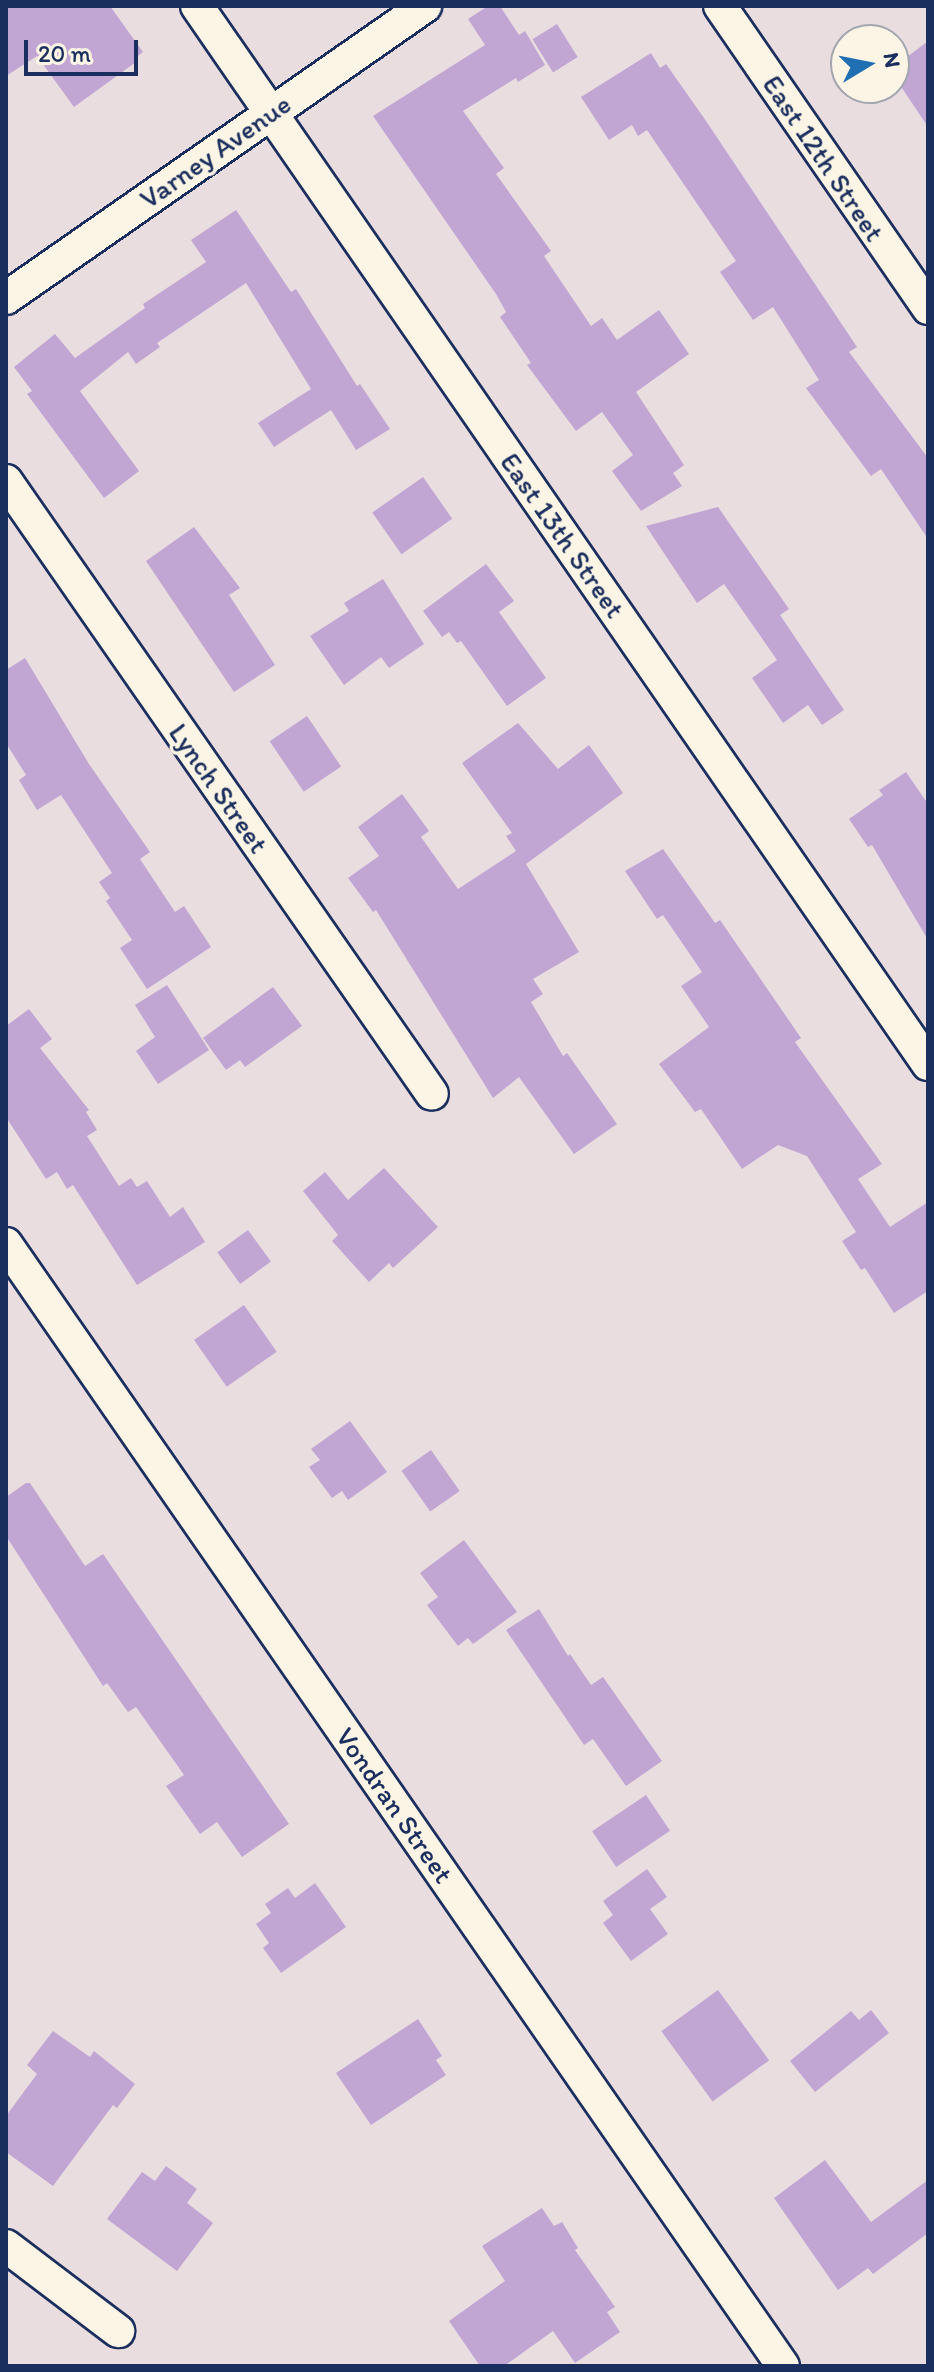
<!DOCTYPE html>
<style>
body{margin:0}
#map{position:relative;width:934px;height:2372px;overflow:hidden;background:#eadde0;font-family:Itim,sans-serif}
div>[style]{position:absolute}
.building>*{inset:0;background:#c1a6d4;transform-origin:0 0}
.roads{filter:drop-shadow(2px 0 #1b2f5e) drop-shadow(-2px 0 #1b2f5e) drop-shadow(0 2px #1b2f5e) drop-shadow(0 -2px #1b2f5e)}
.street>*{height:32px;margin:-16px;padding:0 16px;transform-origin:16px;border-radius:16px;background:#fcf5e5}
span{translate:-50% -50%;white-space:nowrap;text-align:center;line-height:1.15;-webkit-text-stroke:7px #fcf5e5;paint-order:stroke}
.street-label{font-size:28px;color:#1b2f5e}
.frame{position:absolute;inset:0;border:8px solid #1b2f5e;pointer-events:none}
.north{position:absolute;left:830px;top:24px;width:80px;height:80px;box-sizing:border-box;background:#fcf5e5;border:2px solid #a2a6af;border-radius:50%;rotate:80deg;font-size:22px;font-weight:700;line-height:32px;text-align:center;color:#1b2f5e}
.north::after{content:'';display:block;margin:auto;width:28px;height:36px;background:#1f6fb2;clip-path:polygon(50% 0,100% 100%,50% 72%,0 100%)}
.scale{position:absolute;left:24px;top:40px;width:114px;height:36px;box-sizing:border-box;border:4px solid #1b2f5e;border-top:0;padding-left:10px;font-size:24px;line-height:28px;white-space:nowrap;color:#1b2f5e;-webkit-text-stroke:6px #fcf5e5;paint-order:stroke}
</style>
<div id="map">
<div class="building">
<div style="clip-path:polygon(6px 6px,110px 6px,143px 52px,134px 59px,136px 62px,74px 107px,37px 56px,6px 76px)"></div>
<div style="clip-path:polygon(488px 6px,500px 6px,519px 35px,525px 31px,545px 65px,518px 82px,516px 78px,463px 111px,504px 168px,496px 174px,551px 251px,544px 256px,591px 326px,602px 318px,617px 340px,659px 310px,689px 354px,636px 392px,684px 465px,673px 473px,682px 486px,641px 511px,612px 471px,633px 455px,602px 412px,576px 431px,527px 365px,531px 363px,500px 317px,506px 312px,496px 294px,373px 116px,485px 45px,468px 19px)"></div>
<div style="left:557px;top:24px;width:39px;height:29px;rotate:58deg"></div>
<div style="clip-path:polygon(928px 41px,928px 127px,894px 76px,894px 67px)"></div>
<div style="clip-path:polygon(651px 53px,660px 68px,666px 64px,704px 118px,857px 347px,849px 352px,928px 458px,928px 539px,881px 469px,871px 476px,806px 388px,819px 380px,773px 307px,753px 320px,720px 272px,736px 261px,647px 130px,638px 136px,632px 125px,609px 140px,581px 97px)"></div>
<div style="clip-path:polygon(236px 210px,291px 292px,296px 289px,357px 386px,360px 384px,390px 429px,356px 450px,331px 410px,274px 447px,258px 423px,311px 389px,246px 283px,157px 343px,160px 347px,136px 364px,128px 352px,80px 391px,139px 471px,104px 498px,27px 394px,32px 391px,14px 367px,55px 334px,75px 358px,145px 308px,143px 304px,206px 262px,191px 240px)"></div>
<div style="left:423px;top:477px;width:51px;height:62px;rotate:55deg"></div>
<div style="clip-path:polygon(718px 507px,789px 609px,780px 615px,844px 710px,822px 725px,808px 705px,783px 723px,752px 678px,777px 660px,724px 584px,697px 603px,646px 526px)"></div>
<div style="clip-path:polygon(194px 527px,240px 588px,229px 595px,275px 665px,234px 692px,146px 561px)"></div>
<div style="clip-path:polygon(486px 564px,514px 601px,499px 612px,546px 678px,507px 706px,461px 641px,457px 643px,449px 632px,442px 637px,423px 611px)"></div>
<div style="clip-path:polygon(383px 579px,424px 644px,389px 668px,381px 657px,344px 685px,310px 636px,349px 611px,344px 603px)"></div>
<div style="clip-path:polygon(25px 658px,89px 764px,150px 852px,140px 859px,175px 912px,184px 906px,211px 947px,147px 989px,120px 948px,132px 940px,106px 901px,110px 898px,99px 882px,112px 873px,61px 795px,37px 810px,19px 780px,26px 775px,6px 743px,6px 670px)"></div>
<div style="left:307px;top:716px;width:61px;height:45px;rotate:56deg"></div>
<div style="clip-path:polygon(518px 723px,558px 769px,589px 745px,623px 793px,526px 864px,579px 952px,533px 979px,543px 994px,531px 1002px,563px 1056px,567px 1053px,617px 1124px,574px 1154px,519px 1077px,493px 1098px,376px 910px,373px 912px,348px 878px,379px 856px,358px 827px,402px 794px,429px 831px,421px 837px,458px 889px,516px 851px,506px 836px,512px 833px,462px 763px)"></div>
<div style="clip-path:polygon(906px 772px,928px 804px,928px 940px,872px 845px,868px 847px,849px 819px,883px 795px,879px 790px)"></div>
<div style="clip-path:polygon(663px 849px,715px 923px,720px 920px,801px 1038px,795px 1042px,882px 1164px,858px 1179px,890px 1227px,928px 1202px,928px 1291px,894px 1313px,865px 1268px,861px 1270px,842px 1241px,856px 1232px,807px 1156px,778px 1145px,742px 1169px,701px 1109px,695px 1112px,659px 1064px,709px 1027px,681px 986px,702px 972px,663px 915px,657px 919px,625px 871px)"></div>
<div style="clip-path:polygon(167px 985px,209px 1050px,158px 1084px,136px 1051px,155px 1037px,135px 1005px)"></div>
<div style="clip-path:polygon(273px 987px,302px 1026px,245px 1067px,240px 1060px,226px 1070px,203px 1038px)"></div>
<div style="clip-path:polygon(29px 1009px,52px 1039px,40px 1048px,89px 1110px,86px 1112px,97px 1130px,87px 1136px,119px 1186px,131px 1178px,137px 1187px,147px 1181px,170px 1217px,183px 1207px,205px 1242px,137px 1285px,73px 1185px,67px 1189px,57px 1172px,46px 1179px,6px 1117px,6px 1026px)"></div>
<div style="clip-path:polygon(384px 1168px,438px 1227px,393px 1268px,389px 1263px,369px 1282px,332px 1241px,338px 1235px,303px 1191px,325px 1172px,348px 1200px)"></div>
<div style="left:248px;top:1230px;width:39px;height:38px;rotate:54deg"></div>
<div style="left:244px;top:1305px;width:57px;height:61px;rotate:55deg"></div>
<div style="clip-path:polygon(350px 1421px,387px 1472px,348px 1500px,342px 1491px,332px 1498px,309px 1467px,320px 1460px,311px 1449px)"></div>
<div style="left:431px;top:1450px;width:50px;height:36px;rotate:55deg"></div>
<div style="clip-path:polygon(26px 1483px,30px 1483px,85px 1566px,103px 1554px,289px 1824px,242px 1857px,217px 1822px,200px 1834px,166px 1786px,184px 1775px,136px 1707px,128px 1712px,107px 1683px,103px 1686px,6px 1536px,6px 1497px)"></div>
<div style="clip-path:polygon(464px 1540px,517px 1612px,473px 1644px,468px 1638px,458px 1646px,427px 1605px,438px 1597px,420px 1573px)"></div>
<div style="clip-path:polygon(539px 1609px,568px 1656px,570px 1654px,591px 1685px,603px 1677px,662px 1761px,626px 1786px,593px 1739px,584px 1745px,506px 1630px)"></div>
<div style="left:646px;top:1795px;width:43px;height:65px;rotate:56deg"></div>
<div style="clip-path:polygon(647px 1869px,667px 1897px,650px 1909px,668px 1934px,631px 1961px,603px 1923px,613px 1915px,603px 1901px)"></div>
<div style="clip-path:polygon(315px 1883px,346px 1927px,281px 1973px,263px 1948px,269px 1943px,256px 1924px,271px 1913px,265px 1904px,288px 1888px,295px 1898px)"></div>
<div style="left:718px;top:1990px;width:87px;height:70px;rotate:54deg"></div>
<div style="clip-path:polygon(871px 2010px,889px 2033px,815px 2092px,790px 2061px,851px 2011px,859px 2020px)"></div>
<div style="clip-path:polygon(418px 2019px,442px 2056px,436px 2060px,446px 2075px,371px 2125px,336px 2073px)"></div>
<div style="clip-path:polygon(53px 2031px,90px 2057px,94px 2051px,135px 2084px,117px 2108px,113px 2105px,53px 2186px,6px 2152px,6px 2116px,37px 2074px,27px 2065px)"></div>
<div style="clip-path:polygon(825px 2160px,871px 2222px,928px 2180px,928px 2233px,873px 2274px,868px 2268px,838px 2290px,774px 2198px)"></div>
<div style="clip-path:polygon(166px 2166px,197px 2189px,187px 2203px,213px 2223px,177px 2271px,107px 2219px,142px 2172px,155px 2181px)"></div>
<div style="clip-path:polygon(542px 2208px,554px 2226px,562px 2222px,578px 2248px,575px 2250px,615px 2307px,607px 2312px,620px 2332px,575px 2363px,553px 2331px,504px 2366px,480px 2366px,449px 2321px,505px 2281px,482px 2246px)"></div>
</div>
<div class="roads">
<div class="street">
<div style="left:197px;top:6px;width:1286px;rotate:55.36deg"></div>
<div style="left:720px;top:6px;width:367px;rotate:55.4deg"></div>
<div style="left:6px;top:298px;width:511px;rotate:-34.87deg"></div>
<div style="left:6px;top:481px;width:746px;rotate:55.2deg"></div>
<div style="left:6px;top:1244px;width:1365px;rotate:55.3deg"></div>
<div style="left:6px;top:2246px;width:141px;rotate:37.2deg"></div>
</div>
</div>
<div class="street-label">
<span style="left:215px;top:151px;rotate:-35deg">Varney Avenue</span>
<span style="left:824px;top:158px;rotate:56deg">East 12th Street</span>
<span style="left:563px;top:535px;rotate:55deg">East 13th Street</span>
<span style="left:219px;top:788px;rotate:55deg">Lynch Street</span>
<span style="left:395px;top:1805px;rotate:55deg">Vondran Street</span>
</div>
<div class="frame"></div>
<div class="north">N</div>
<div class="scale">20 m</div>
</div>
